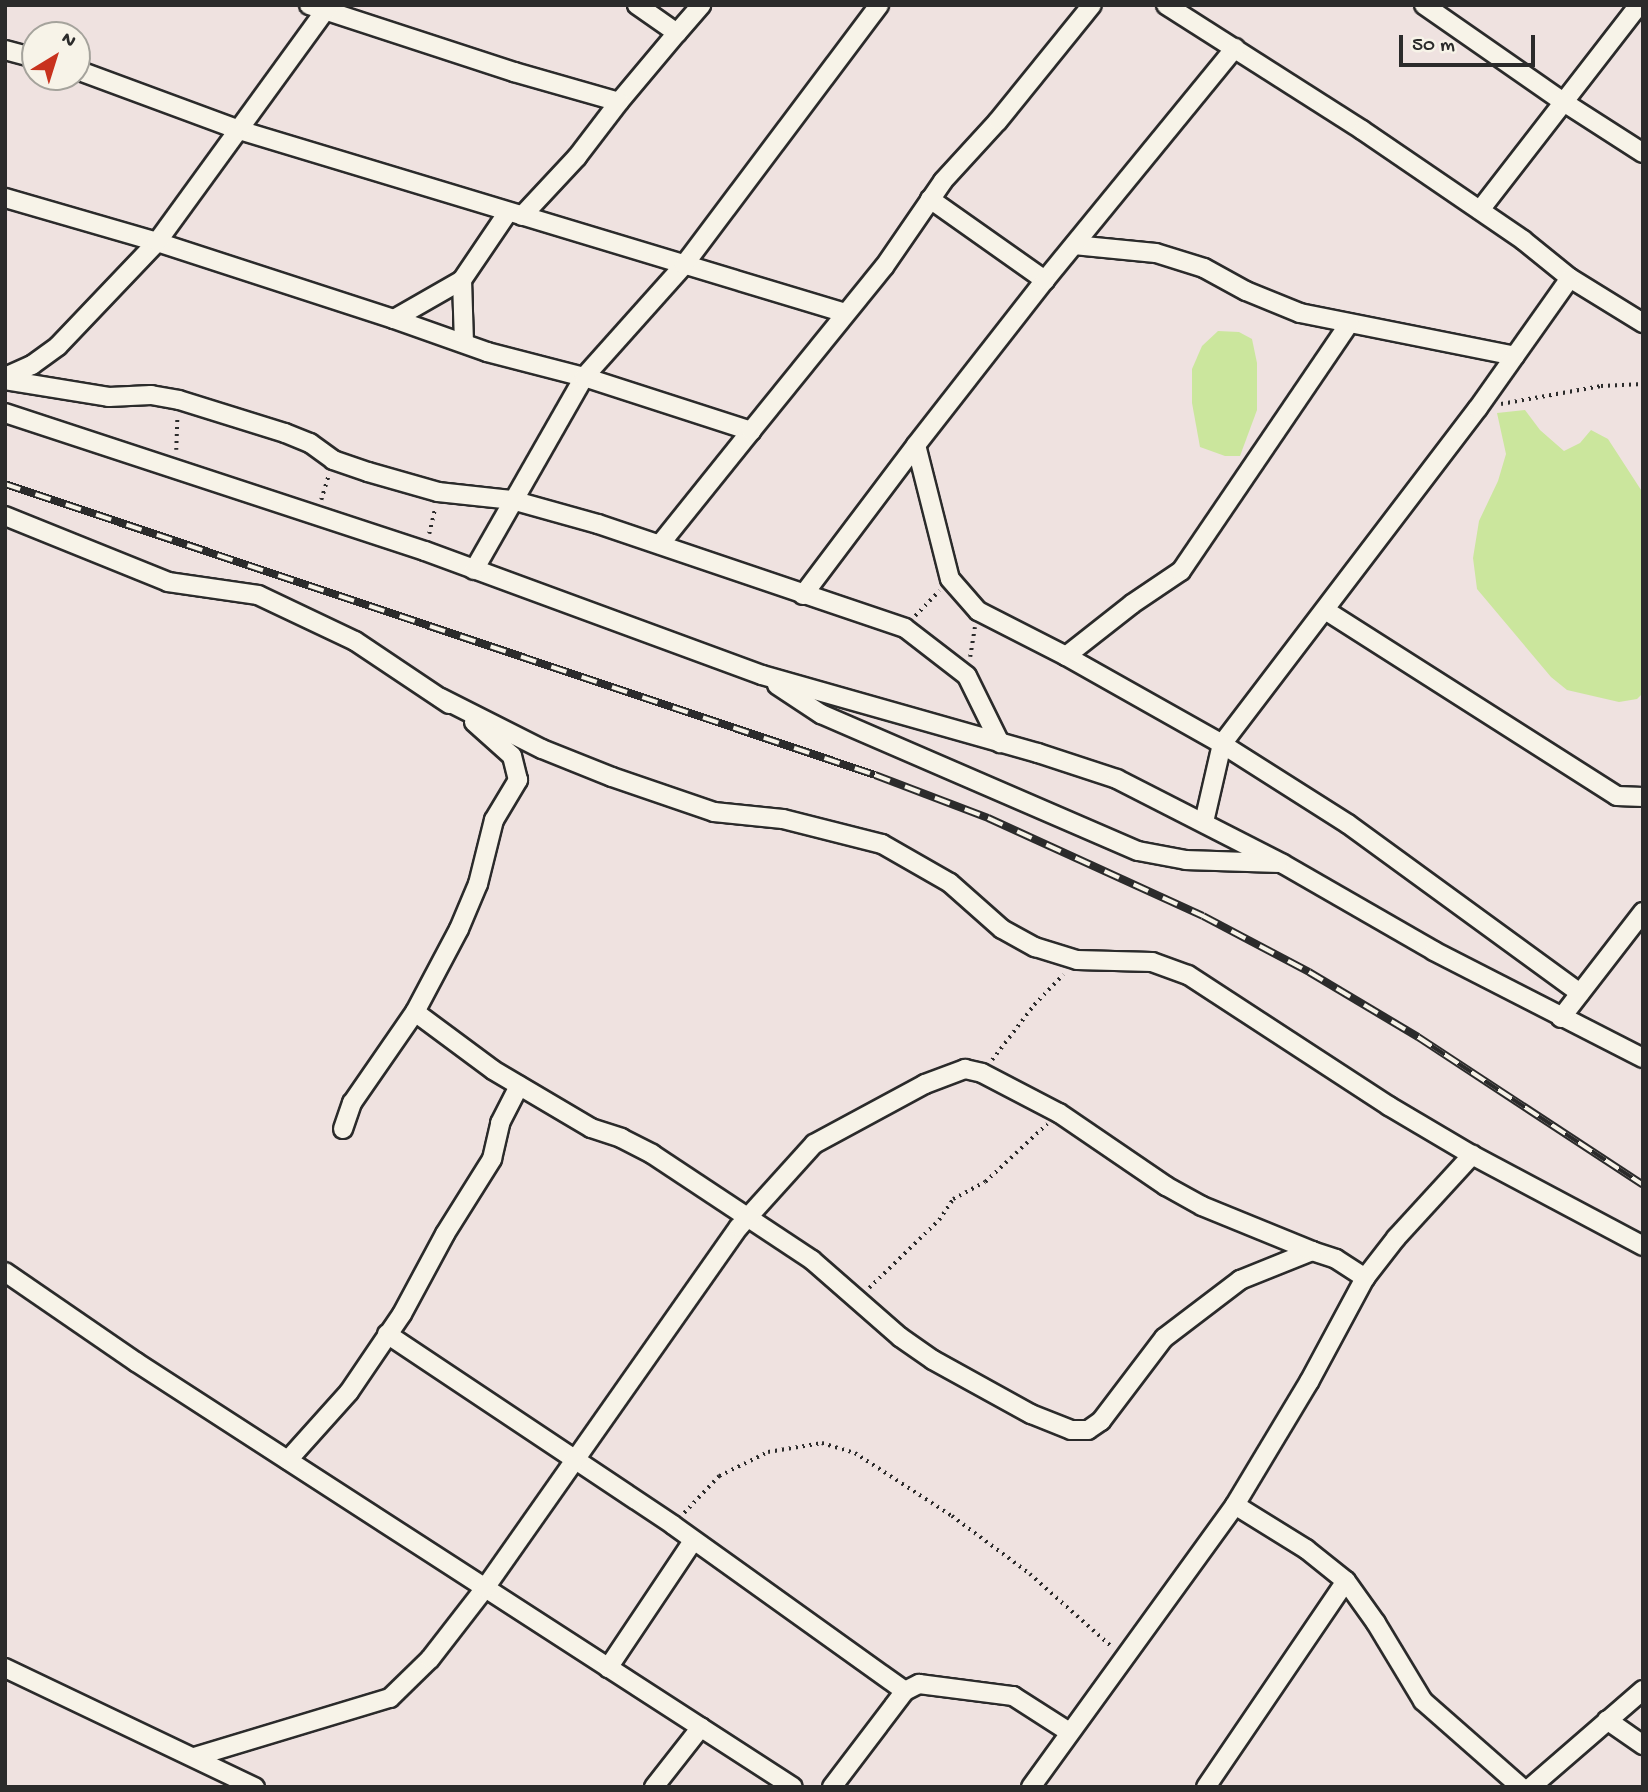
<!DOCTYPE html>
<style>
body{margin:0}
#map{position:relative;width:1648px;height:1792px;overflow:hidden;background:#efe2e0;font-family:"Gochi Hand",sans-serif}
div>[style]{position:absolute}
.green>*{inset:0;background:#cbe69d}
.path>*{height:3.5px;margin-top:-1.75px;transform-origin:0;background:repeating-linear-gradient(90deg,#2b2b2b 0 2px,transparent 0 7px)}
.roads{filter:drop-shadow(2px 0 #2b2b2b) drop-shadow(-2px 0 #2b2b2b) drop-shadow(0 2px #2b2b2b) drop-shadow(0 -2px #2b2b2b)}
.street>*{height:18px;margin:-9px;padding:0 9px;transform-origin:9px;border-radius:9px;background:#f7f3e8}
.rail>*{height:8px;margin-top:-4px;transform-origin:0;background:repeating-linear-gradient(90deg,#f7f3e8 0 16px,#2b2b2b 0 32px);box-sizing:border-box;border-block:2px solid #2b2b2b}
span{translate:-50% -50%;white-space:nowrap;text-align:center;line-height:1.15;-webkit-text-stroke:5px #f7f3e8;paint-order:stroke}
.frame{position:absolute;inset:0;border:7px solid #2b2b2b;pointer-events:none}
.north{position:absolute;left:21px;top:21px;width:70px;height:70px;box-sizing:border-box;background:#f7f3e8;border:2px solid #a5a39c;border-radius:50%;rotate:38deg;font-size:19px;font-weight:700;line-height:28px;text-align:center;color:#2b2b2b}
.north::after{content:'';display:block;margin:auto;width:24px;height:32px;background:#c8321e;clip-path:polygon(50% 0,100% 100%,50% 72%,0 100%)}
.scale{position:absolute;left:1399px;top:35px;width:136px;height:32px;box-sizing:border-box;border:4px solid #2b2b2b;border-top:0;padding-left:9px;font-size:21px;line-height:24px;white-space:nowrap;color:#2b2b2b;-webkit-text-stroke:5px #f7f3e8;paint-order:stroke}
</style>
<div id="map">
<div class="green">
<div style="clip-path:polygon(1218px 331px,1239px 332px,1252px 339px,1257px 363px,1257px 410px,1240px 456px,1225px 456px,1200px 447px,1192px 403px,1192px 369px,1202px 346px)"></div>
<div style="clip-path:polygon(1525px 410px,1540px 430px,1564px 451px,1580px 443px,1591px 430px,1608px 439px,1643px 493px,1643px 693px,1637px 699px,1619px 702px,1567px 690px,1551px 677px,1477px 589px,1473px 558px,1479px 521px,1498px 481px,1506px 454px,1497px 413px)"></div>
</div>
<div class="path">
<div style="left:1501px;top:404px;width:102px;rotate:-10.2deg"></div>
<div style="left:1601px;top:386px;width:42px;rotate:-2.7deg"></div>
<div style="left:176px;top:450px;width:34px;rotate:-88deg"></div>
<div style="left:321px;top:500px;width:24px;rotate:-73deg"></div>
<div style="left:429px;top:534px;width:27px;rotate:-77deg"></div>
<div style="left:915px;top:616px;width:35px;rotate:-46deg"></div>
<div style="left:970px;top:657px;width:30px;rotate:-81deg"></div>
<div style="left:992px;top:1060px;width:69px;rotate:-52.6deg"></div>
<div style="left:1034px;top:1005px;width:42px;rotate:-46deg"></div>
<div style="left:869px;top:1288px;width:98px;rotate:-44.2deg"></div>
<div style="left:939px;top:1220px;width:25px;rotate:-56deg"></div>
<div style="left:953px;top:1199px;width:36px;rotate:-28deg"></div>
<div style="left:985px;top:1182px;width:85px;rotate:-43.1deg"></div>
<div style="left:684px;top:1513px;width:51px;rotate:-46.6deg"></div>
<div style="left:719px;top:1476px;width:55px;rotate:-26.1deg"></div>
<div style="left:768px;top:1452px;width:55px;rotate:-9.5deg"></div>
<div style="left:822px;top:1443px;width:34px;rotate:17deg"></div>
<div style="left:855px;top:1453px;width:116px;rotate:33deg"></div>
<div style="left:952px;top:1516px;width:97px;rotate:36.6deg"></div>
<div style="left:1030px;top:1574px;width:110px;rotate:41.7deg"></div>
</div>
<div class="roads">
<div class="street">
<div style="left:309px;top:5px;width:216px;rotate:18.1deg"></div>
<div style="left:514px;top:72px;width:109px;rotate:15.9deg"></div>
<div style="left:619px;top:102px;width:90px;rotate:-50deg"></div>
<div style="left:677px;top:33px;width:49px;rotate:-145deg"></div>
<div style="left:1166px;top:5px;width:232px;rotate:32.5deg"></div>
<div style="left:1362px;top:130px;width:195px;rotate:34.3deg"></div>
<div style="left:1523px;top:240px;width:60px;rotate:39deg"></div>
<div style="left:1570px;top:278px;width:86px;rotate:31.7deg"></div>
<div style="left:1424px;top:5px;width:168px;rotate:34.8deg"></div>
<div style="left:1562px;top:101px;width:96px;rotate:32.7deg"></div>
<div style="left:677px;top:33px;width:37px;rotate:-49deg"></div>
<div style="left:5px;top:50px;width:31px;rotate:15deg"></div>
<div style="left:77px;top:70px;width:173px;rotate:20.3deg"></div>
<div style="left:239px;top:130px;width:633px;rotate:16.8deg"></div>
<div style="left:5px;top:198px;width:158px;rotate:16.1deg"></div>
<div style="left:157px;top:242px;width:249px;rotate:18deg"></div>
<div style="left:394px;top:319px;width:78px;rotate:-29.8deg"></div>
<div style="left:930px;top:199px;width:141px;rotate:35.2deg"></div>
<div style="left:1480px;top:210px;width:259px;rotate:-52.2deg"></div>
<div style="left:522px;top:216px;width:81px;rotate:-47deg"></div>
<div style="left:577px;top:157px;width:69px;rotate:-52.6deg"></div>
<div style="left:1074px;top:245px;width:82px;rotate:5.6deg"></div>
<div style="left:1156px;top:253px;width:50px;rotate:17.4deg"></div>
<div style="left:1204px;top:268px;width:48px;rotate:28.7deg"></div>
<div style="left:1246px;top:291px;width:58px;rotate:22.2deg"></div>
<div style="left:1300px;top:313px;width:219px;rotate:11.3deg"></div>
<div style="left:394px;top:319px;width:99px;rotate:19.5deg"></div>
<div style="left:487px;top:352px;width:100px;rotate:14.5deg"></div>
<div style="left:584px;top:377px;width:176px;rotate:17.9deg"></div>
<div style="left:751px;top:431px;width:145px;rotate:128.8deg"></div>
<div style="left:464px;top:343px;width:63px;rotate:-91.8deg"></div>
<div style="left:462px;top:280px;width:82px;rotate:-55.9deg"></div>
<div style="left:5px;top:377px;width:30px;rotate:-24deg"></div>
<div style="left:32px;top:365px;width:32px;rotate:-36deg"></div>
<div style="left:58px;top:346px;width:144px;rotate:-46.4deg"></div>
<div style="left:157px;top:242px;width:293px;rotate:-54deg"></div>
<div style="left:5px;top:380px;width:105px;rotate:9.3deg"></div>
<div style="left:109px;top:397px;width:42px;rotate:-2.7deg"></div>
<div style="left:151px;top:395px;width:28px;rotate:10deg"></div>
<div style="left:179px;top:400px;width:111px;rotate:17.3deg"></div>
<div style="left:285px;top:433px;width:27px;rotate:22deg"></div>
<div style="left:310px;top:443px;width:29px;rotate:36deg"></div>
<div style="left:333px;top:460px;width:37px;rotate:19deg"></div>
<div style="left:368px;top:472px;width:73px;rotate:15.9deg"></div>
<div style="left:438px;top:492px;width:74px;rotate:6.2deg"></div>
<div style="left:512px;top:500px;width:89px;rotate:15.6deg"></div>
<div style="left:598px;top:524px;width:324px;rotate:18.7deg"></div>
<div style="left:905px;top:628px;width:78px;rotate:37.7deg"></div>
<div style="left:967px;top:676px;width:75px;rotate:63.8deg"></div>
<div style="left:5px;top:413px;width:442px;rotate:18.2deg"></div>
<div style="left:425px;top:551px;width:359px;rotate:20.2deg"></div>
<div style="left:762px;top:675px;width:287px;rotate:15.8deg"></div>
<div style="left:1038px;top:753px;width:83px;rotate:18.2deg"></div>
<div style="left:1117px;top:779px;width:186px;rotate:27.1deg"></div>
<div style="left:1283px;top:864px;width:174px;rotate:29.9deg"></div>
<div style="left:1434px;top:951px;width:235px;rotate:27.1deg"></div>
<div style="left:751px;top:431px;width:211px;rotate:-51deg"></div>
<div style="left:884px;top:267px;width:104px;rotate:-55.5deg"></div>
<div style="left:943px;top:181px;width:81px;rotate:-47.5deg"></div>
<div style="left:998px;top:121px;width:149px;rotate:-51deg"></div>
<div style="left:916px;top:445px;width:209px;rotate:-52deg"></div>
<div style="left:1045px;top:280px;width:300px;rotate:-50.7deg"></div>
<div style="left:5px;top:516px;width:176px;rotate:22deg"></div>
<div style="left:168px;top:582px;width:91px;rotate:8.2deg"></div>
<div style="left:258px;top:595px;width:107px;rotate:25.4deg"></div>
<div style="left:355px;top:641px;width:113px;rotate:33.8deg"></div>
<div style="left:474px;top:570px;width:222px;rotate:-60.3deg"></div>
<div style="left:584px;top:377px;width:150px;rotate:-48.2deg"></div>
<div style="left:684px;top:265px;width:325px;rotate:-53.1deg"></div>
<div style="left:803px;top:595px;width:188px;rotate:-53deg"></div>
<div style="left:916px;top:445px;width:138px;rotate:75.8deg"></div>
<div style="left:950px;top:579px;width:43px;rotate:48.8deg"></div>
<div style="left:978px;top:611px;width:99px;rotate:27.1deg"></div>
<div style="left:1066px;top:656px;width:84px;rotate:-38.2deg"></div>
<div style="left:1132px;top:604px;width:59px;rotate:-34deg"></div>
<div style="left:1181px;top:571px;width:299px;rotate:-55.8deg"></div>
<div style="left:1325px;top:610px;width:346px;rotate:32.5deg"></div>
<div style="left:1617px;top:796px;width:26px;rotate:2deg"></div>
<div style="left:1066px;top:656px;width:179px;rotate:29.4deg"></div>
<div style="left:1222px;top:744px;width:422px;rotate:-52.7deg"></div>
<div style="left:1478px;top:408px;width:159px;rotate:-54.7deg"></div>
<div style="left:777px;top:685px;width:53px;rotate:33.4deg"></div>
<div style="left:821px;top:714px;width:345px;rotate:23.4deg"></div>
<div style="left:1138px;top:851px;width:49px;rotate:10.6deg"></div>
<div style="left:1186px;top:860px;width:92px;rotate:1.9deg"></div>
<div style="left:441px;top:698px;width:113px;rotate:26.8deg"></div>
<div style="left:542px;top:749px;width:75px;rotate:21.8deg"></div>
<div style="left:612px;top:777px;width:108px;rotate:18.9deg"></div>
<div style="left:714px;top:812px;width:69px;rotate:5.8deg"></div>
<div style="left:783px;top:819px;width:102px;rotate:14.2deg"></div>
<div style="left:882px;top:844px;width:78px;rotate:29.8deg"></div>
<div style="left:950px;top:883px;width:69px;rotate:41.5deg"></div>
<div style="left:1002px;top:929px;width:38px;rotate:29deg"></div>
<div style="left:1035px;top:947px;width:44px;rotate:17.2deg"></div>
<div style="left:1077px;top:960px;width:75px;rotate:1.5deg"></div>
<div style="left:1152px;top:962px;width:38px;rotate:20deg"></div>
<div style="left:1188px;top:975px;width:240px;rotate:33.1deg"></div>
<div style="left:1389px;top:1106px;width:96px;rotate:30.6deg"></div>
<div style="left:1472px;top:1155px;width:194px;rotate:28deg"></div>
<div style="left:1204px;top:822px;width:80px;rotate:-77deg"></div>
<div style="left:1222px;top:744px;width:149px;rotate:32.4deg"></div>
<div style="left:1348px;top:824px;width:287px;rotate:36.1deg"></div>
<div style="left:415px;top:1012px;width:97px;rotate:36.6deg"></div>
<div style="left:493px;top:1070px;width:114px;rotate:30.6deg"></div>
<div style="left:591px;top:1128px;width:32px;rotate:18deg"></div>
<div style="left:621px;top:1138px;width:35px;rotate:27deg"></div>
<div style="left:652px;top:1154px;width:192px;rotate:33.5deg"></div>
<div style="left:812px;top:1260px;width:117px;rotate:41.2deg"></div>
<div style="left:900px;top:1337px;width:40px;rotate:34.9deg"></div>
<div style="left:933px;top:1360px;width:112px;rotate:28.9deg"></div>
<div style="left:1031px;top:1414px;width:43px;rotate:21.8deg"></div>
<div style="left:1071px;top:1430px;width:17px"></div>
<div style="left:1088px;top:1430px;width:16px;rotate:-35deg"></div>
<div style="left:1101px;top:1421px;width:104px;rotate:-52.8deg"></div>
<div style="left:1164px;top:1338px;width:96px;rotate:-37.3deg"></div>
<div style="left:1240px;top:1280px;width:78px;rotate:-21.9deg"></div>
<div style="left:1312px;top:1251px;width:25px;rotate:18deg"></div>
<div style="left:1336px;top:1259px;width:35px;rotate:33deg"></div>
<div style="left:1561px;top:1018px;width:134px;rotate:-52.3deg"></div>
<div style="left:343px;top:1129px;width:28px;rotate:-71deg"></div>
<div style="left:352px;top:1103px;width:111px;rotate:-55.3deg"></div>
<div style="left:415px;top:1012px;width:94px;rotate:-62.1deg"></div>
<div style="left:459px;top:929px;width:49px;rotate:-67.1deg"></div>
<div style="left:478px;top:884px;width:66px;rotate:-76deg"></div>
<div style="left:494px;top:820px;width:47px;rotate:-59deg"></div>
<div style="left:518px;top:780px;width:25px;rotate:-104deg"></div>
<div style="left:512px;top:756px;width:51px;rotate:-138.2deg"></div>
<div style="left:5px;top:1272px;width:159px;rotate:34.5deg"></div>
<div style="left:136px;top:1362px;width:782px;rotate:32.9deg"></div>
<div style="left:387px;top:1334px;width:344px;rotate:33.7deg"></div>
<div style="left:673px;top:1525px;width:285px;rotate:35.6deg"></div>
<div style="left:288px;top:1460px;width:91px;rotate:-48.1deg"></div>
<div style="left:349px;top:1392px;width:94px;rotate:-55.8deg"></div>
<div style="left:402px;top:1314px;width:91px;rotate:-61.7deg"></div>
<div style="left:445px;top:1234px;width:89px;rotate:-57.9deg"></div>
<div style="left:492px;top:1159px;width:37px;rotate:-77deg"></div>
<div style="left:500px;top:1123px;width:42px;rotate:-62.8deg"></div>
<div style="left:1235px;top:1505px;width:84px;rotate:31.8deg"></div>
<div style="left:1306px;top:1549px;width:51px;rotate:38.7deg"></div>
<div style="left:1346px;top:1581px;width:52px;rotate:54.5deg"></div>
<div style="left:1376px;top:1623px;width:91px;rotate:58.9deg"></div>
<div style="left:1423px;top:1701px;width:130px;rotate:41.3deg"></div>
<div style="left:5px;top:1668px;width:277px;rotate:25.5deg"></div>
<div style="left:608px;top:1668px;width:153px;rotate:-56.2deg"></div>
<div style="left:1607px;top:1720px;width:44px;rotate:34.8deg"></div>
<div style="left:194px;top:1757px;width:205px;rotate:-16.8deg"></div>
<div style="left:390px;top:1698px;width:56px;rotate:-44.3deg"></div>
<div style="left:430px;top:1659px;width:90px;rotate:-52.2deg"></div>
<div style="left:485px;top:1588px;width:441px;rotate:-54.9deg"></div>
<div style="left:739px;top:1227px;width:112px;rotate:-47.9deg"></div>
<div style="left:814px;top:1144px;width:126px;rotate:-28.4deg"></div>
<div style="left:925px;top:1084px;width:43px;rotate:-20.6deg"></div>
<div style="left:965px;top:1069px;width:17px;rotate:13deg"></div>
<div style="left:982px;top:1073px;width:87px;rotate:27.5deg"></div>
<div style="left:1059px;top:1113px;width:130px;rotate:34.3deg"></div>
<div style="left:1166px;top:1186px;width:41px;rotate:29.1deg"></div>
<div style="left:1202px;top:1206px;width:119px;rotate:22.2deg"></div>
<div style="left:654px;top:1787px;width:76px;rotate:-51.9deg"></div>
<div style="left:832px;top:1787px;width:121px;rotate:-52.8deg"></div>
<div style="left:905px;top:1691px;width:16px;rotate:-27deg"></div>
<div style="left:919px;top:1684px;width:95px;rotate:7.3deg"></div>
<div style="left:1013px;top:1696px;width:67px;rotate:32.7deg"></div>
<div style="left:1031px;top:1787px;width:348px;rotate:-54.1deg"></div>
<div style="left:1235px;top:1505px;width:144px;rotate:-59deg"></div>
<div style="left:1309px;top:1382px;width:118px;rotate:-61.7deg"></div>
<div style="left:1365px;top:1278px;width:51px;rotate:-52.2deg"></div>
<div style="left:1396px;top:1238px;width:113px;rotate:-47.5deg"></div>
<div style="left:1206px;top:1787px;width:249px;rotate:-55.8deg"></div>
<div style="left:1531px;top:1787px;width:148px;rotate:-40.9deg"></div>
</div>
</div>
<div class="rail">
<div style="left:5px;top:484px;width:917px;rotate:18.49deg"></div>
<div style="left:875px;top:775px;width:121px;rotate:20.8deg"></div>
<div style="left:988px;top:818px;width:236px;rotate:24.5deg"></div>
<div style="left:1203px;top:916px;width:120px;rotate:27.8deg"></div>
<div style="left:1309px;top:972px;width:127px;rotate:30.8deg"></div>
<div style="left:1418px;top:1037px;width:269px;rotate:33.3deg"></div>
</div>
<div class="frame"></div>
<div class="north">N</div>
<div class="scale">50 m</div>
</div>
